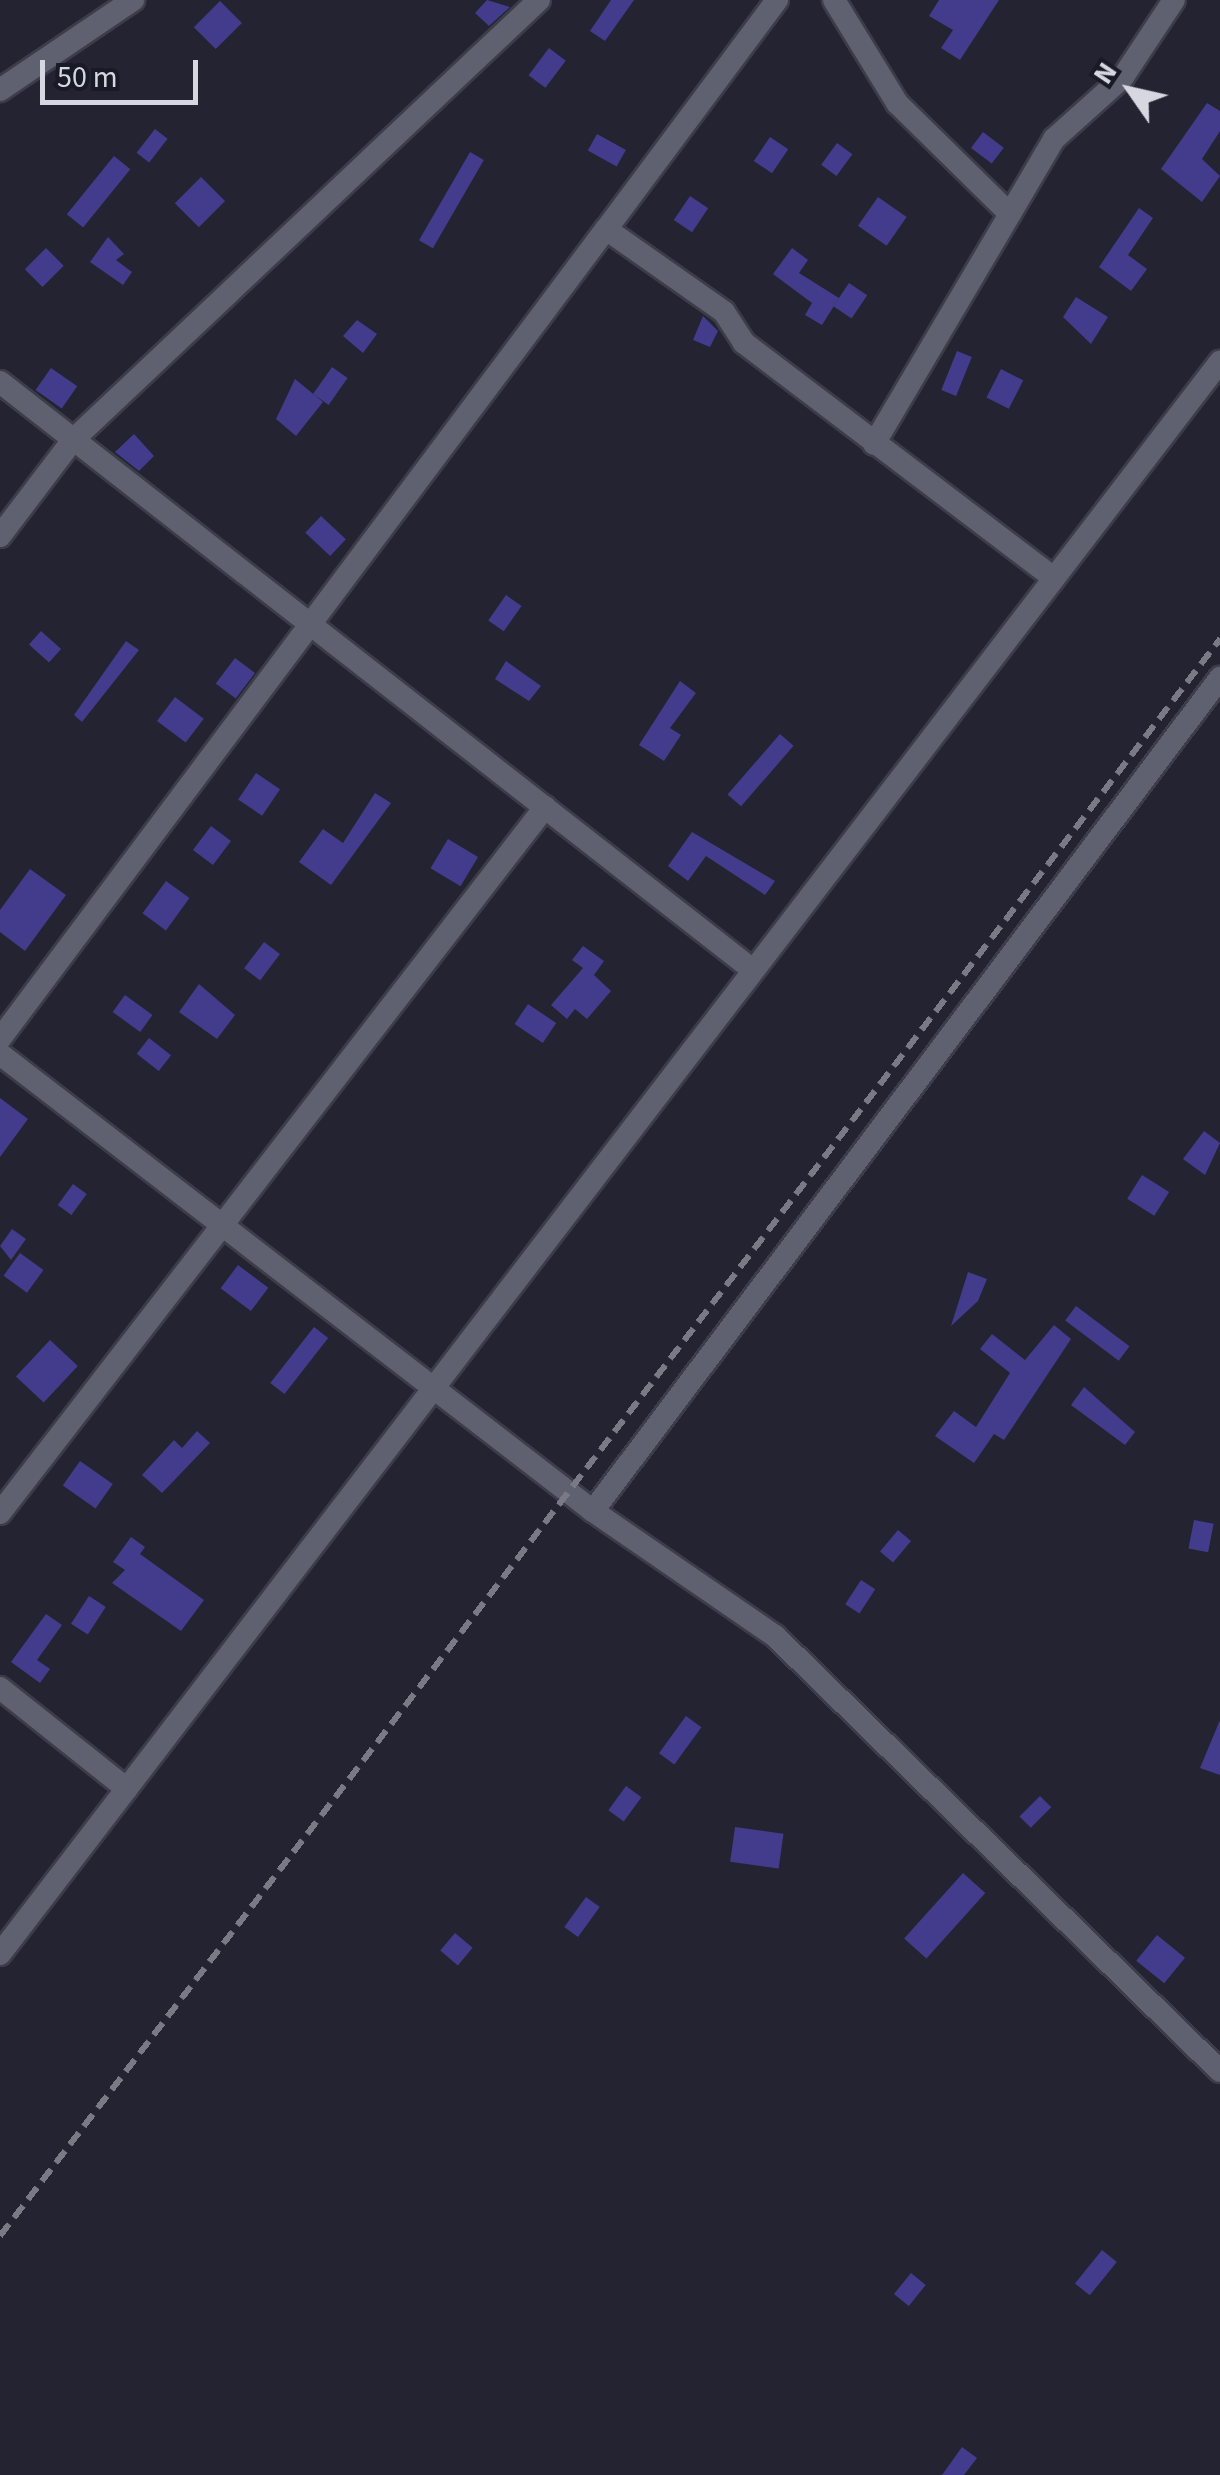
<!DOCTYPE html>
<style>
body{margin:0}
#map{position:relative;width:1220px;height:2475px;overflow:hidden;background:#232331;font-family:"Source Sans 3",sans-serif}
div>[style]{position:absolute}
.building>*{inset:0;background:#433c8c;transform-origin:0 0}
.roads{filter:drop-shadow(2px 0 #3c3d48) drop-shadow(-2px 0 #3c3d48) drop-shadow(0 2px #3c3d48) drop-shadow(0 -2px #3c3d48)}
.minor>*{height:22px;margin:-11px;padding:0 11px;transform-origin:11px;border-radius:11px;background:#5f6070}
.rail>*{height:6px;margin-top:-3px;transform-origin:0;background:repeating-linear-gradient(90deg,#797a85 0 15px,transparent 0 23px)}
span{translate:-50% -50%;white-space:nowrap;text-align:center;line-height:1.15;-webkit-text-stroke:10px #191a27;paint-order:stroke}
.north{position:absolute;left:1080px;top:40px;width:100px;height:100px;-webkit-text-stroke:8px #191a27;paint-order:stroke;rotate:304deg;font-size:28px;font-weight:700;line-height:40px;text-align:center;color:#d6d7e0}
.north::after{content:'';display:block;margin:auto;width:35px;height:45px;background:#d6d7e0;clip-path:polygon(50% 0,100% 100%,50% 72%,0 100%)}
.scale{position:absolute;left:40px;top:60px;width:158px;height:45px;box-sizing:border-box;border:5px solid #d6d7e0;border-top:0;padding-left:12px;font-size:30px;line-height:35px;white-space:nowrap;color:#d6d7e0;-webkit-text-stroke:8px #191a27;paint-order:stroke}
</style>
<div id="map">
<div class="building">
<div style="clip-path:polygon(487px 0,510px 7px,489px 26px,475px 13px)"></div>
<div style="clip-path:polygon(611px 0,634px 0,605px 41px,590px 31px)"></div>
<div style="clip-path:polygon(939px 0,999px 0,960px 60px,941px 48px,953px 30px,929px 16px)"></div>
<div style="left:220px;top:1px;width:31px;height:37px;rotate:45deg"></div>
<div style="left:549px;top:48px;width:21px;height:34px;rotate:37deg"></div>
<div style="clip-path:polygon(1207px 103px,1220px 111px,1220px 131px,1202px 159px,1220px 176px,1202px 202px,1161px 169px)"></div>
<div style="left:155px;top:129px;width:16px;height:30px;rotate:38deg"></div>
<div style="left:983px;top:132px;width:26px;height:20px;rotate:37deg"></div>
<div style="left:597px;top:134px;width:33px;height:19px;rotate:29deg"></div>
<div style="left:770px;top:137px;width:22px;height:29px;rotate:34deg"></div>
<div style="left:837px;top:143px;width:19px;height:27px;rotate:36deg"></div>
<div style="left:470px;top:152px;width:16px;height:102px;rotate:30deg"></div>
<div style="left:114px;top:156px;width:21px;height:75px;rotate:39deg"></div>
<div style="left:201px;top:177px;width:34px;height:37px;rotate:45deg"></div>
<div style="left:690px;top:196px;width:22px;height:29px;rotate:34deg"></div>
<div style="left:878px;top:197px;width:35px;height:35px;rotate:35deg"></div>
<div style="clip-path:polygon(1139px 208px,1153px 218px,1128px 255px,1147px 269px,1131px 291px,1099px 267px)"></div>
<div style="clip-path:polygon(108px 237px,124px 254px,116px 260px,132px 272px,123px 285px,90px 262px)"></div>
<div style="left:46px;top:248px;width:25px;height:30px;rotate:45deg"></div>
<div style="clip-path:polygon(792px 248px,808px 260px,799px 273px,839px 298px,822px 325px,805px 315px,812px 303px,773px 274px)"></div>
<div style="left:849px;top:283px;width:22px;height:28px;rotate:34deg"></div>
<div style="clip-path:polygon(1076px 297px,1108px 317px,1091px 344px,1063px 317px)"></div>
<div style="clip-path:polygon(703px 316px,718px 331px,710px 347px,693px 340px)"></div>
<div style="clip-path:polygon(357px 320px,377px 334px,363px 353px,343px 336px)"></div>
<div style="left:957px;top:351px;width:16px;height:42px;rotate:22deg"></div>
<div style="left:332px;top:367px;width:19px;height:33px;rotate:35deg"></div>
<div style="left:51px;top:368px;width:32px;height:27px;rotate:35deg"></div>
<div style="left:1001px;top:369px;width:25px;height:32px;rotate:27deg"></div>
<div style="clip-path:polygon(295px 379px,323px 402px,296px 436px,276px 419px)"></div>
<div style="clip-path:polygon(134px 434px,154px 456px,139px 471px,115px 452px)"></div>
<div style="left:321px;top:516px;width:34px;height:23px;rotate:43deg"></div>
<div style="left:506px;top:595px;width:19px;height:31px;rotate:35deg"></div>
<div style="left:41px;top:631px;width:27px;height:18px;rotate:42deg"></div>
<div style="clip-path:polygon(126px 641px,139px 650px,82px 722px,74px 715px)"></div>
<div style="left:235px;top:658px;width:25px;height:32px;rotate:37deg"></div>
<div style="clip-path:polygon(506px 661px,541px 686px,529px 701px,495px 679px)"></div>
<div style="clip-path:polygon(680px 681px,696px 693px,670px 728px,681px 735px,664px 761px,639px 745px)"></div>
<div style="left:175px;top:697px;width:36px;height:30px;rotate:37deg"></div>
<div style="left:780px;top:734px;width:18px;height:80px;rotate:41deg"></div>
<div style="left:256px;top:773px;width:29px;height:32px;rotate:34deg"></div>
<div style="clip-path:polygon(375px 793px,391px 803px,331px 885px,299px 862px,323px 829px,343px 843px)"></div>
<div style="left:211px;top:826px;width:25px;height:30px;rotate:37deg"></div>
<div style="clip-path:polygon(692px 832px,775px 881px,765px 895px,706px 856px,688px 881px,668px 866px)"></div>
<div style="left:448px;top:839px;width:35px;height:34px;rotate:31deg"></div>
<div style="clip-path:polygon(30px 869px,66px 895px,25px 951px,0 932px,0 910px)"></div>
<div style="left:166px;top:881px;width:29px;height:40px;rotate:36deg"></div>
<div style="left:264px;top:942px;width:20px;height:33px;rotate:37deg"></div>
<div style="clip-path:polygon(583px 946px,604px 961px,594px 975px,611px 991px,587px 1019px,575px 1009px,567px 1019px,551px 1005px,583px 968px,572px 960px)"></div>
<div style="clip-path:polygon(199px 984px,235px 1015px,217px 1039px,179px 1012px)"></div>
<div style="left:125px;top:995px;width:34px;height:21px;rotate:36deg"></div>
<div style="left:528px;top:1004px;width:34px;height:24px;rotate:34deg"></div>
<div style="left:149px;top:1038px;width:28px;height:20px;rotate:38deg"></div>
<div style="clip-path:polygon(0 1098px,28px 1119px,0 1157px)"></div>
<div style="clip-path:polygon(1204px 1131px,1220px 1143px,1205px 1175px,1183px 1159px)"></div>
<div style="left:1142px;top:1175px;width:32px;height:28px;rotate:32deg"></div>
<div style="left:73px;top:1184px;width:17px;height:26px;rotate:36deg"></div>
<div style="clip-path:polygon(12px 1229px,26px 1239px,11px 1260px,0 1246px)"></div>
<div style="left:20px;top:1253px;width:29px;height:28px;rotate:36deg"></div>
<div style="left:238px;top:1265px;width:38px;height:29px;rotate:37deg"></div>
<div style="clip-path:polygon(968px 1272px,987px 1279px,978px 1301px,951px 1326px)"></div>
<div style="left:1076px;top:1306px;width:67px;height:18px;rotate:37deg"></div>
<div style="clip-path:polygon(1054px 1325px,1071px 1339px,1004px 1440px,994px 1434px,974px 1463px,935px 1436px,954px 1411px,976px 1427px,1010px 1373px,980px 1349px,992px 1334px,1025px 1360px)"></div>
<div style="left:314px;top:1327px;width:18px;height:71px;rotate:38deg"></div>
<div style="left:50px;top:1340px;width:38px;height:50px;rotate:43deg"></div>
<div style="clip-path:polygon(1084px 1387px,1135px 1432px,1125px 1445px,1071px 1405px)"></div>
<div style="clip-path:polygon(197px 1431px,210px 1443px,162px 1493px,142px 1475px,174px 1440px,182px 1448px)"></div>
<div style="left:80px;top:1461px;width:40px;height:30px;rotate:35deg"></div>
<div style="left:1194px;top:1520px;width:20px;height:29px;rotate:11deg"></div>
<div style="left:898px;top:1530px;width:17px;height:28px;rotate:40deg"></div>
<div style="clip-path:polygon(131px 1537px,145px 1547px,140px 1554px,204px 1600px,181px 1631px,112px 1583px,125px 1570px,113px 1562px)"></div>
<div style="left:861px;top:1580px;width:17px;height:29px;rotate:33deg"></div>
<div style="left:89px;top:1596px;width:20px;height:33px;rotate:33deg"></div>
<div style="clip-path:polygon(46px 1614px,62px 1625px,37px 1660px,50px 1669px,40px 1683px,11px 1662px)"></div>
<div style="left:686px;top:1716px;width:19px;height:46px;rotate:36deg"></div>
<div style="clip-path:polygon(1220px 1720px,1220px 1775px,1200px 1768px)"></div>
<div style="left:626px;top:1786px;width:19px;height:30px;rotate:36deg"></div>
<div style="left:1040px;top:1796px;width:16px;height:29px;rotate:45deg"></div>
<div style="left:735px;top:1827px;width:49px;height:35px;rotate:8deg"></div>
<div style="left:963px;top:1873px;width:30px;height:88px;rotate:42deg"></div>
<div style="left:586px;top:1897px;width:17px;height:37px;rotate:36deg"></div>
<div style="left:455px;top:1933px;width:23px;height:23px;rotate:40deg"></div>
<div style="left:1157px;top:1935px;width:36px;height:33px;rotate:39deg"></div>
<div style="left:1102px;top:2250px;width:19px;height:43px;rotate:39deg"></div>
<div style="left:911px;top:2273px;width:19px;height:27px;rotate:39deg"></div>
<div style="clip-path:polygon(962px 2447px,977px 2458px,964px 2475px,942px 2475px)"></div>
</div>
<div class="roads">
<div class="minor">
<div style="left:777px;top:0;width:286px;rotate:126.7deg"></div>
<div style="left:606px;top:229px;width:144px;rotate:35.1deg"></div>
<div style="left:724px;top:312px;width:37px;rotate:57deg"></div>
<div style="left:744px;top:343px;width:389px;rotate:37.2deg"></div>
<div style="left:834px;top:0;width:121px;rotate:58.5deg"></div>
<div style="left:897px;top:103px;width:158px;rotate:44.5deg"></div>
<div style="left:1010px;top:214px;width:267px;rotate:120.6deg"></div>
<div style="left:0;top:90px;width:161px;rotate:-34.1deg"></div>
<div style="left:1010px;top:214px;width:87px;rotate:-59.6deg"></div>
<div style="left:1054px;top:139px;width:93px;rotate:-41.9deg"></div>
<div style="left:1123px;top:77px;width:92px;rotate:-56.5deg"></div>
<div style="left:0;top:382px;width:955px;rotate:37.99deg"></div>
<div style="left:0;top:536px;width:121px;rotate:-52.8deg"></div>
<div style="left:73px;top:440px;width:641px;rotate:-43.36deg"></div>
<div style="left:0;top:1039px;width:1012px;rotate:-53.2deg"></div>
<div style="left:0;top:1054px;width:749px;rotate:37.62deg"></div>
<div style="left:593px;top:1511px;width:221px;rotate:34.5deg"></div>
<div style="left:775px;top:1636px;width:622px;rotate:44.35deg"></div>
<div style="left:593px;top:1511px;width:1043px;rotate:-53.03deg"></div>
<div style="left:0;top:1513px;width:892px;rotate:-52.33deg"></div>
<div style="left:0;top:1688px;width:162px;rotate:38.5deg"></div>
<div style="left:0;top:1954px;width:2006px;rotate:-52.54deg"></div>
</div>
</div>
<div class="rail">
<div style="left:0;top:2236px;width:2010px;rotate:-52.62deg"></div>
</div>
<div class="north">N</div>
<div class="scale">50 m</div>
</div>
